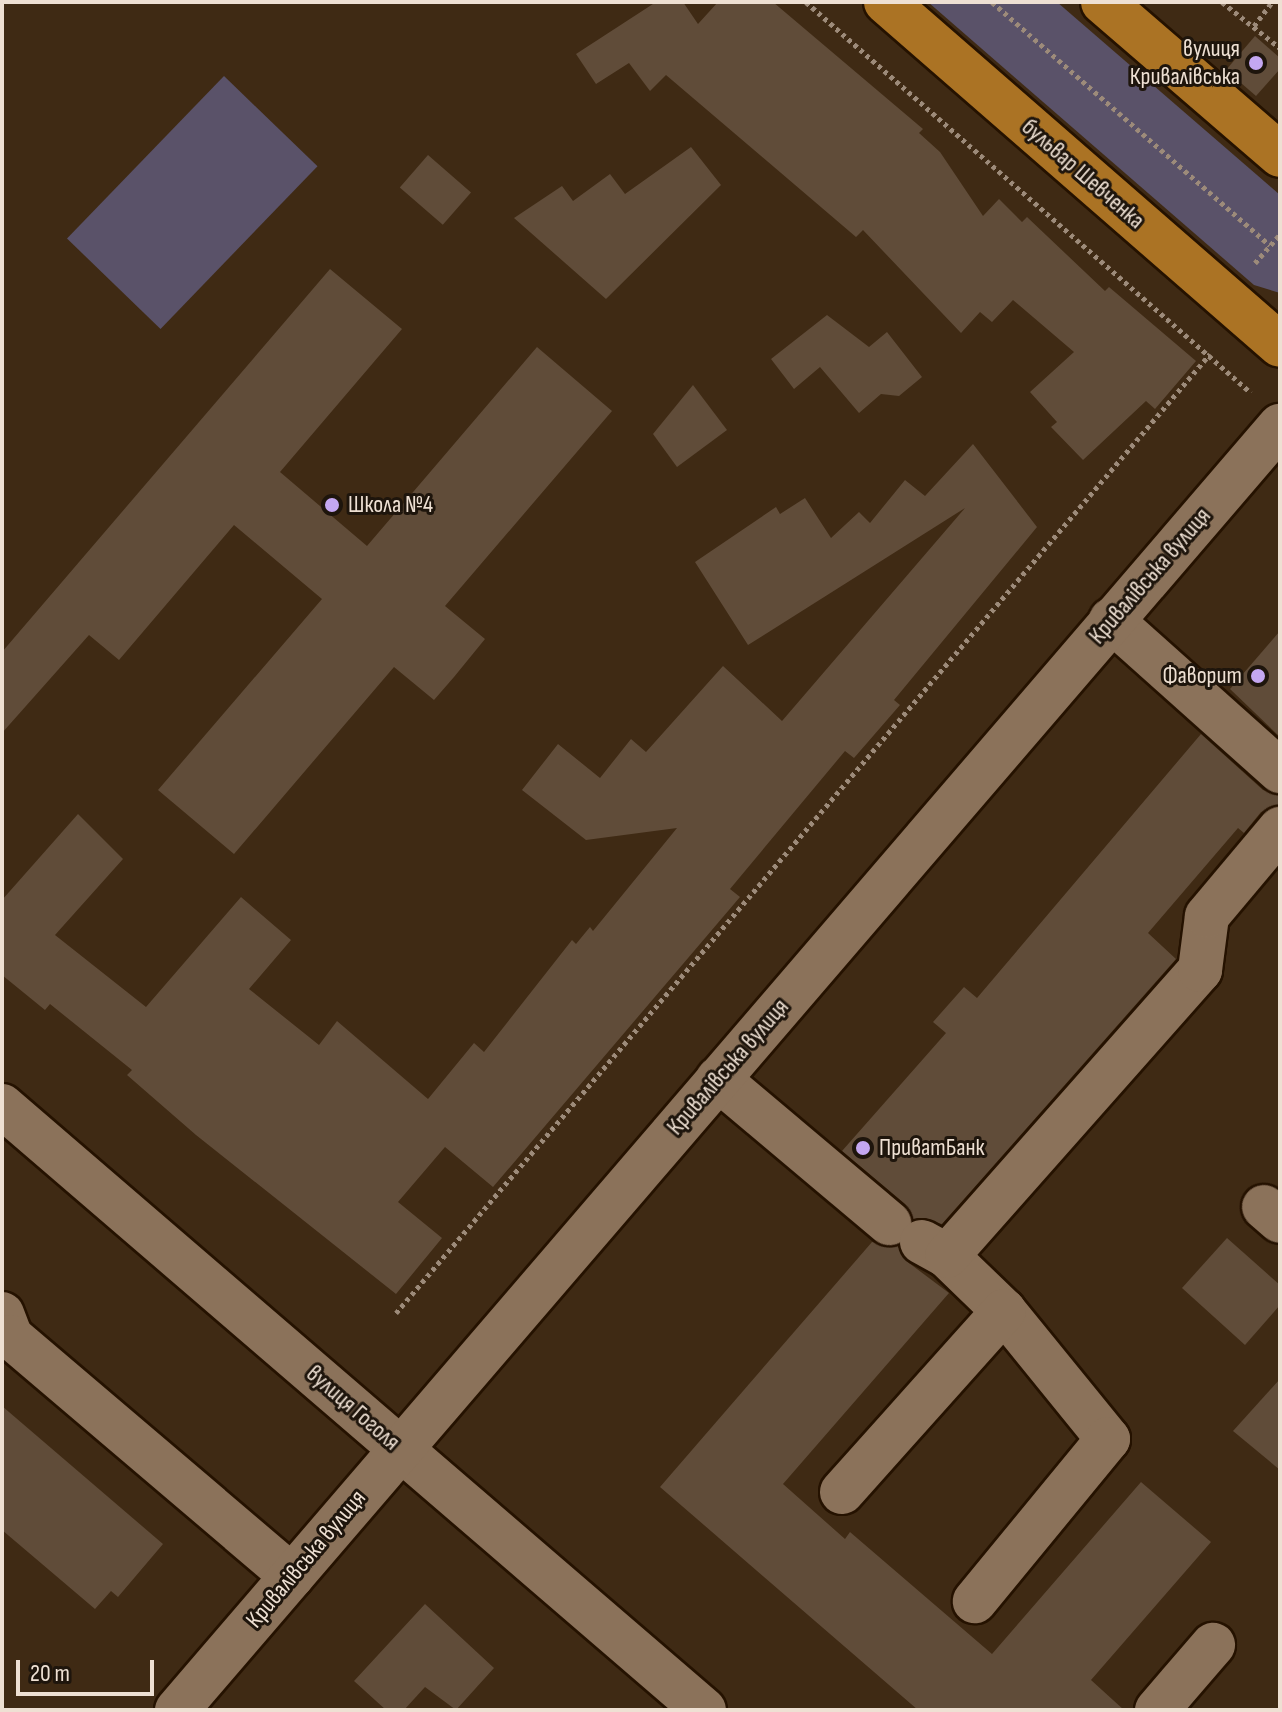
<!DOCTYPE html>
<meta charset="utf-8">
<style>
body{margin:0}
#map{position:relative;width:1282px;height:1712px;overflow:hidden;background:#3f2a14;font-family:"Sofia Sans Condensed",sans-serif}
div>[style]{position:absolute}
.green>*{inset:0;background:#5a5269;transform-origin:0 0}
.building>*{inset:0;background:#604c39;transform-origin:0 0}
.path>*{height:5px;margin-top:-2.5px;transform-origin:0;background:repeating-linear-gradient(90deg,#9d8b7a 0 4px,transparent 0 8px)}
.roads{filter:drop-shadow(2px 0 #251200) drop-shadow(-2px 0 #251200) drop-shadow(0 2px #251200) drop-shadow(0 -2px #251200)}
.minor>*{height:44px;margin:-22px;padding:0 22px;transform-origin:22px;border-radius:22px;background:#8b725a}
.major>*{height:44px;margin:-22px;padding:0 22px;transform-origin:22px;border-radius:22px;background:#ab7324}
.dots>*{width:22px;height:22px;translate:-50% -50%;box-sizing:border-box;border:4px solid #1e150c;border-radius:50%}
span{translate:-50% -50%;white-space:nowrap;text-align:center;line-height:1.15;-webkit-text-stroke:6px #1e150c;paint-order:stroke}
.poi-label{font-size:24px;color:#eee0d3}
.right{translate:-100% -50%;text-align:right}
.left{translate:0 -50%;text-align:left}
.street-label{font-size:24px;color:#eee0d3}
.frame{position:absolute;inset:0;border:4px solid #eee0d3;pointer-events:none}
.scale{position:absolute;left:16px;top:1660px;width:138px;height:36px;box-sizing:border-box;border:4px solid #eee0d3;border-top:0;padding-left:10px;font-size:24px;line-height:28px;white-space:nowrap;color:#eee0d3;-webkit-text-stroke:6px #1e150c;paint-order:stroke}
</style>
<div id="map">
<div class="green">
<div style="clip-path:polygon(928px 2px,1057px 2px,1280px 195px,1280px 293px,1254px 285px)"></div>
<div style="left:224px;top:76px;width:130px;height:226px;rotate:44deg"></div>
</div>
<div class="building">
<div style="clip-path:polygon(656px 2px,683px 2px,698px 24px,718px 2px,773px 2px,923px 129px,919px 133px,940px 152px,983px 216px,999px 199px,1022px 222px,1027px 217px,1105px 291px,1109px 287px,1196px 361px,1155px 409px,1146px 401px,1083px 460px,1051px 427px,1057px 422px,1030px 392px,1074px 352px,1013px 300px,992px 322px,980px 312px,961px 333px,863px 230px,856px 237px,666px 75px,650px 91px,629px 63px,596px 84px,576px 54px)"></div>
<div style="clip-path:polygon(1255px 36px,1280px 58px,1280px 69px,1256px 96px,1226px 70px)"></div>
<div style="clip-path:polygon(691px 147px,721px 185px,606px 299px,514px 218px,562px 186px,573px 201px,610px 174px,625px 194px)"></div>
<div style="left:428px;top:155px;width:57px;height:43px;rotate:41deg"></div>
<div style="clip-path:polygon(330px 269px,402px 329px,280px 472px,367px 546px,537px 347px,612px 411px,445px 606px,485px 639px,454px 677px,434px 700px,394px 667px,234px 854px,158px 790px,322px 599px,234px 525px,119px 660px,89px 635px,2px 733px,2px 652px)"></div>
<div style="clip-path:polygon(827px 315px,869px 347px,887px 332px,922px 377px,899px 396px,881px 394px,859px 413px,820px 367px,794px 389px,771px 359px)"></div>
<div style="clip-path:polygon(693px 385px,727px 430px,677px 467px,653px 434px)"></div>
<div style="clip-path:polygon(973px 444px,1037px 527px,894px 700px,900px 705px,854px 758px,845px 751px,730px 889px,740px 897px,493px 1187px,445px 1147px,398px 1202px,442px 1238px,396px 1294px,196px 1135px,127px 1075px,132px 1070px,50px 1004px,45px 1010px,2px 975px,2px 900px,78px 814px,123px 859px,55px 935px,146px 1007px,241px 897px,291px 940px,249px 989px,319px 1045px,337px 1021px,428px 1099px,474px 1043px,484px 1052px,572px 940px,576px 944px,590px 927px,593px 931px,677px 828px,586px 840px,522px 790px,558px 744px,600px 778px,631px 739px,646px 752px,723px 666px,782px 721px,965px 508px,748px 645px,695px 562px,776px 507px,780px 514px,805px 498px,831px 538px,859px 512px,870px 523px,905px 480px,925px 496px)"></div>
<div style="clip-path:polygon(1280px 631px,1280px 737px,1230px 689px)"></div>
<div style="clip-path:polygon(1201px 734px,1263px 790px,1280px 795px,1280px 805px,1261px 812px,1244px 833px,1238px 828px,1148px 933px,1176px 959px,942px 1224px,913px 1219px,905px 1204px,842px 1151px,946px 1033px,933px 1022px,964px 987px,977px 998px)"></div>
<div style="clip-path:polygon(1227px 1238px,1280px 1285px,1280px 1305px,1245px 1345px,1182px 1288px)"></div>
<div style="clip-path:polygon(872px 1242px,898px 1246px,909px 1263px,949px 1293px,783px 1484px,845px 1539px,850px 1532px,992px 1654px,1141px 1482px,1211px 1542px,1091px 1680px,1124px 1710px,918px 1710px,660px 1487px)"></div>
<div style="clip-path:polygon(1280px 1379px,1280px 1470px,1233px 1431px)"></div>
<div style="clip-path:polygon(2px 1406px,163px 1544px,118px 1597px,111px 1591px,95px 1609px,2px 1530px)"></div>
<div style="clip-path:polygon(425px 1604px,494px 1668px,456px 1710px,425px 1687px,404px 1710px,386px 1710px,354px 1681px)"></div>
</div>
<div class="path">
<div style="left:806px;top:2px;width:592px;rotate:41.3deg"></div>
<div style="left:992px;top:2px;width:369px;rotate:41.2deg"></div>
<div style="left:1222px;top:2px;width:74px;rotate:38.4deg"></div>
<div style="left:1254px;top:26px;width:30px;rotate:-53deg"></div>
<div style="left:1255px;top:263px;width:38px;rotate:-49deg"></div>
<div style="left:396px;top:1313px;width:1258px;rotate:-49.68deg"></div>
</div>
<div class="roads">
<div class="minor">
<div style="left:1111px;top:620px;width:227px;rotate:41.8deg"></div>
<div style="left:718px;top:1079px;width:224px;rotate:40.1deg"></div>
<div style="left:2px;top:1106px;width:926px;rotate:40.71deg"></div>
<div style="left:1264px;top:1207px;width:21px;rotate:41deg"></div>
<div style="left:922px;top:1242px;width:29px;rotate:29deg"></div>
<div style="left:947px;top:1256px;width:79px;rotate:44deg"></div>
<div style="left:1004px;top:1311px;width:165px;rotate:50.9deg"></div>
<div style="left:1108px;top:1439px;width:210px;rotate:129.4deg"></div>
<div style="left:947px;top:1256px;width:382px;rotate:-48.5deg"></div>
<div style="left:1200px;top:970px;width:54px;rotate:-82.6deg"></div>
<div style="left:1207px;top:916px;width:114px;rotate:-50deg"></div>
<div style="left:2px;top:1314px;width:25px;rotate:69deg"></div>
<div style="left:11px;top:1337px;width:369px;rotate:40.4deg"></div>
<div style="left:842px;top:1492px;width:243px;rotate:-48.2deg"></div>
<div style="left:177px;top:1710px;width:1693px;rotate:-49.34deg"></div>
<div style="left:1157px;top:1710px;width:86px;rotate:-49.3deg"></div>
</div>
<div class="major">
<div style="left:886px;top:2px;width:522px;rotate:41.04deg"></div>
<div style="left:1103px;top:2px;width:234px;rotate:40.8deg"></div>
</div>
</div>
<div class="dots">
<div style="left:1256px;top:63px;background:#c4a7f1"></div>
<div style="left:332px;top:505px;background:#c4a7f1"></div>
<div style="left:1258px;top:676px;background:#c4a7f1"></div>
<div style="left:863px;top:1148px;background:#c4a7f1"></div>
</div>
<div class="poi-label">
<span class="right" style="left:1240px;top:63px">вулиця<br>Кривалівська</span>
<span class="left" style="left:348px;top:505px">Школа №4</span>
<span class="right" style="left:1242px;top:676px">Фаворит</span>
<span class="left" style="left:879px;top:1148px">ПриватБанк</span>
</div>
<div class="street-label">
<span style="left:1083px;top:174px;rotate:41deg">бульвар Шевченка</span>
<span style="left:1150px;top:576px;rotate:-49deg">Кривалівська вулиця</span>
<span style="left:728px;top:1067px;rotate:-49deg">Кривалівська вулиця</span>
<span style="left:353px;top:1408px;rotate:41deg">вулиця Гоголя</span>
<span style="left:306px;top:1559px;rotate:-50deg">Кривалівська вулиця</span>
</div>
<div class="frame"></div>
<div class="scale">20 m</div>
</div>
